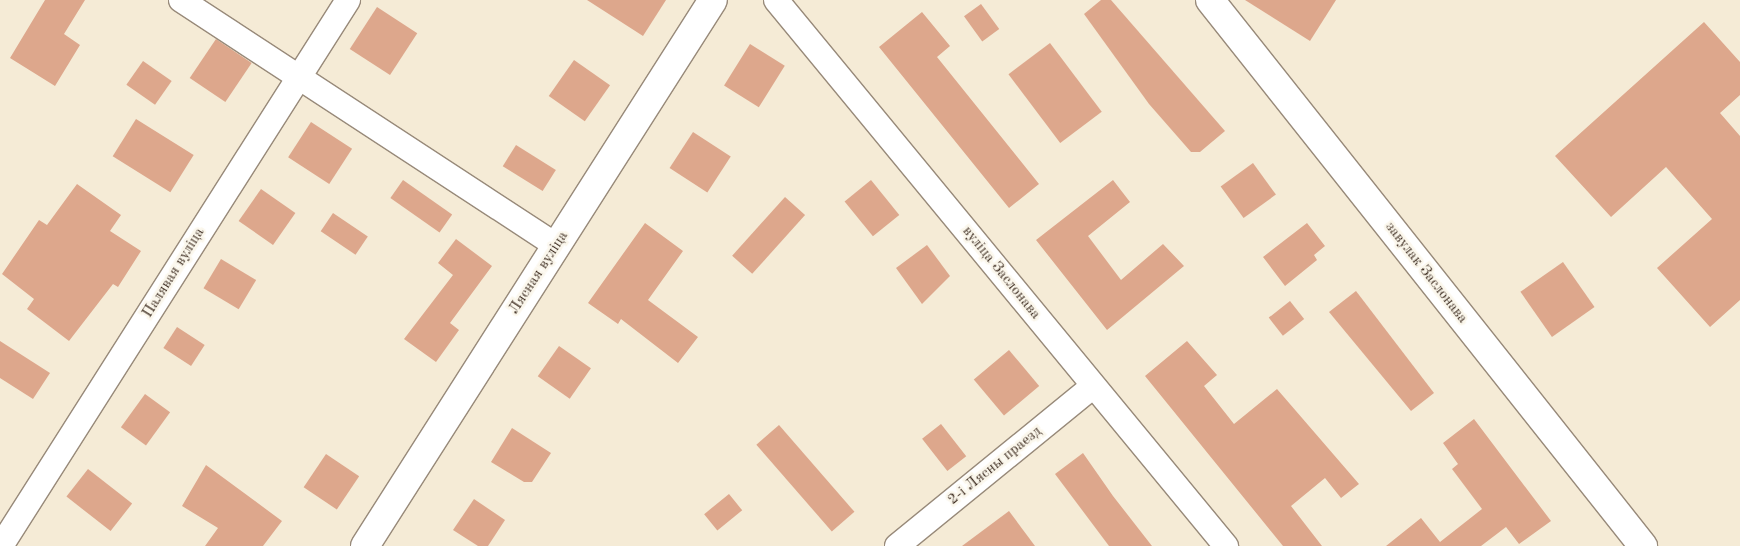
<!DOCTYPE html>
<meta charset="utf-8">
<style>
body{margin:0}
#map{position:relative;width:1740px;height:546px;overflow:hidden;background:#f5ebd6;font-family:"Old Standard TT",serif}
div>[style]{position:absolute}
.building>*{inset:0;background:#dda78c;transform-origin:0 0}
.roads{filter:drop-shadow(1px 0 #988a7a) drop-shadow(-1px 0 #988a7a) drop-shadow(0 1px #988a7a) drop-shadow(0 -1px #988a7a)}
.street>*{height:24px;margin:-12px;padding:0 12px;transform-origin:12px;border-radius:12px;background:#fff}
.secondary>*{height:28px;margin:-14px;padding:0 14px;transform-origin:14px;border-radius:14px;background:#fff}
span{translate:-50% -50%;white-space:nowrap;text-align:center;line-height:1.15;-webkit-text-stroke:5px #fbf7ec;paint-order:stroke}
.street-label{font-size:15px;color:#3b2a1e}
</style>
<div id="map">
<div class="building">
<div style="clip-path:polygon(45px 0,85px 0,64px 34px,80px 45px,55px 86px,10px 58px)"></div>
<div style="clip-path:polygon(587px 0,666px 0,643px 36px)"></div>
<div style="clip-path:polygon(1101px 0,1111px 0,1225px 131px,1200px 152px,1191px 152px,1149px 104px,1084px 14px)"></div>
<div style="clip-path:polygon(1245px 0,1336px 0,1310px 41px)"></div>
<div style="left:981px;top:4px;width:31px;height:21px;rotate:54deg"></div>
<div style="left:377px;top:7px;width:48px;height:50px;rotate:33deg"></div>
<div style="clip-path:polygon(922px 12px,950px 46px,937px 57px,1039px 184px,1009px 208px,879px 47px)"></div>
<div style="clip-path:polygon(1704px 22px,1740px 62px,1740px 95px,1720px 113px,1740px 136px,1740px 300px,1710px 327px,1657px 268px,1712px 219px,1666px 167px,1611px 217px,1555px 156px)"></div>
<div style="left:216px;top:39px;width:43px;height:47px;rotate:34deg"></div>
<div style="left:1050px;top:43px;width:86px;height:52px;rotate:53deg"></div>
<div style="left:750px;top:44px;width:41px;height:49px;rotate:32deg"></div>
<div style="left:574px;top:60px;width:44px;height:44px;rotate:35deg"></div>
<div style="left:143px;top:61px;width:35px;height:29px;rotate:35deg"></div>
<div style="left:136px;top:119px;width:68px;height:44px;rotate:32deg"></div>
<div style="left:311px;top:122px;width:49px;height:42px;rotate:33deg"></div>
<div style="left:693px;top:132px;width:45px;height:43px;rotate:33deg"></div>
<div style="left:516px;top:145px;width:47px;height:25px;rotate:32deg"></div>
<div style="left:1253px;top:163px;width:39px;height:40px;rotate:54deg"></div>
<div style="left:403px;top:180px;width:60px;height:22px;rotate:35deg"></div>
<div style="left:871px;top:180px;width:45px;height:34px;rotate:51deg"></div>
<div style="clip-path:polygon(1113px 180px,1130px 202px,1088px 236px,1121px 280px,1163px 244px,1184px 266px,1107px 330px,1036px 240px)"></div>
<div style="clip-path:polygon(77px 184px,121px 215px,110px 231px,141px 251px,118px 287px,113px 284px,69px 341px,27px 309px,34px 299px,2px 274px,39px 220px,47px 225px)"></div>
<div style="left:261px;top:189px;width:42px;height:39px;rotate:35deg"></div>
<div style="left:785px;top:197px;width:27px;height:79px;rotate:42deg"></div>
<div style="left:333px;top:213px;width:42px;height:22px;rotate:34deg"></div>
<div style="clip-path:polygon(645px 223px,683px 251px,648px 300px,698px 337px,678px 363px,621px 319px,618px 324px,588px 303px)"></div>
<div style="clip-path:polygon(1307px 223px,1325px 246px,1314px 255px,1317px 260px,1285px 286px,1263px 257px)"></div>
<div style="clip-path:polygon(456px 239px,492px 266px,450px 323px,459px 330px,436px 362px,404px 339px,453px 275px,438px 263px)"></div>
<div style="clip-path:polygon(927px 245px,950px 276px,922px 304px,896px 268px)"></div>
<div style="left:221px;top:259px;width:41px;height:34px;rotate:31deg"></div>
<div style="left:1563px;top:262px;width:55px;height:52px;rotate:55deg"></div>
<div style="clip-path:polygon(1356px 291px,1434px 393px,1411px 411px,1329px 312px)"></div>
<div style="left:1290px;top:301px;width:23px;height:27px;rotate:52deg"></div>
<div style="left:177px;top:327px;width:33px;height:25px;rotate:33deg"></div>
<div style="clip-path:polygon(0 341px,50px 373px,33px 399px,0 378px)"></div>
<div style="clip-path:polygon(1187px 341px,1217px 375px,1204px 386px,1234px 424px,1277px 389px,1359px 484px,1341px 498px,1325px 478px,1291px 506px,1322px 546px,1283px 546px,1145px 376px)"></div>
<div style="left:559px;top:346px;width:39px;height:37px;rotate:35deg"></div>
<div style="left:1009px;top:350px;width:47px;height:46px;rotate:50deg"></div>
<div style="left:145px;top:394px;width:31px;height:41px;rotate:36deg"></div>
<div style="clip-path:polygon(1474px 419px,1551px 521px,1519px 544px,1506px 527px,1481px 546px,1386px 546px,1421px 518px,1440px 542px,1482px 509px,1452px 469px,1458px 464px,1443px 443px)"></div>
<div style="left:941px;top:424px;width:41px;height:24px;rotate:52deg"></div>
<div style="left:779px;top:425px;width:115px;height:30px;rotate:49deg"></div>
<div style="clip-path:polygon(512px 428px,551px 453px,532px 482px,524px 482px,491px 462px)"></div>
<div style="clip-path:polygon(1083px 453px,1113px 496px,1152px 546px,1109px 546px,1055px 474px)"></div>
<div style="left:326px;top:454px;width:40px;height:40px;rotate:34deg"></div>
<div style="clip-path:polygon(206px 465px,282px 521px,263px 546px,205px 546px,218px 528px,182px 506px)"></div>
<div style="left:88px;top:469px;width:56px;height:35px;rotate:38deg"></div>
<div style="left:729px;top:494px;width:21px;height:32px;rotate:51deg"></div>
<div style="clip-path:polygon(474px 499px,505px 520px,488px 546px,478px 546px,453px 530px)"></div>
<div style="clip-path:polygon(1009px 511px,1035px 546px,962px 546px)"></div>
</div>
<div class="roads">
<div class="street">
<div style="left:181px;top:0;width:449px;rotate:33.2deg"></div>
<div style="left:776px;top:0;width:708px;rotate:50.51deg"></div>
<div style="left:1px;top:546px;width:647px;rotate:-57.56deg"></div>
<div style="left:897px;top:546px;width:253px;rotate:-39.2deg"></div>
</div>
<div class="secondary">
<div style="left:1210px;top:0;width:697px;rotate:51.58deg"></div>
<div style="left:365px;top:546px;width:647px;rotate:-57.49deg"></div>
</div>
</div>
<div class="street-label">
<span style="left:174px;top:273px;rotate:-58deg">Палявая вуліца</span>
<span style="left:539px;top:273px;rotate:-57deg">Лясная вуліца</span>
<span style="left:1001px;top:273px;rotate:51deg">вуліца Заслонава</span>
<span style="left:1426px;top:273px;rotate:52deg">завулак Заслонава</span>
<span style="left:995px;top:466px;rotate:-39deg">2-і Лясны праезд</span>
</div>
</div>
